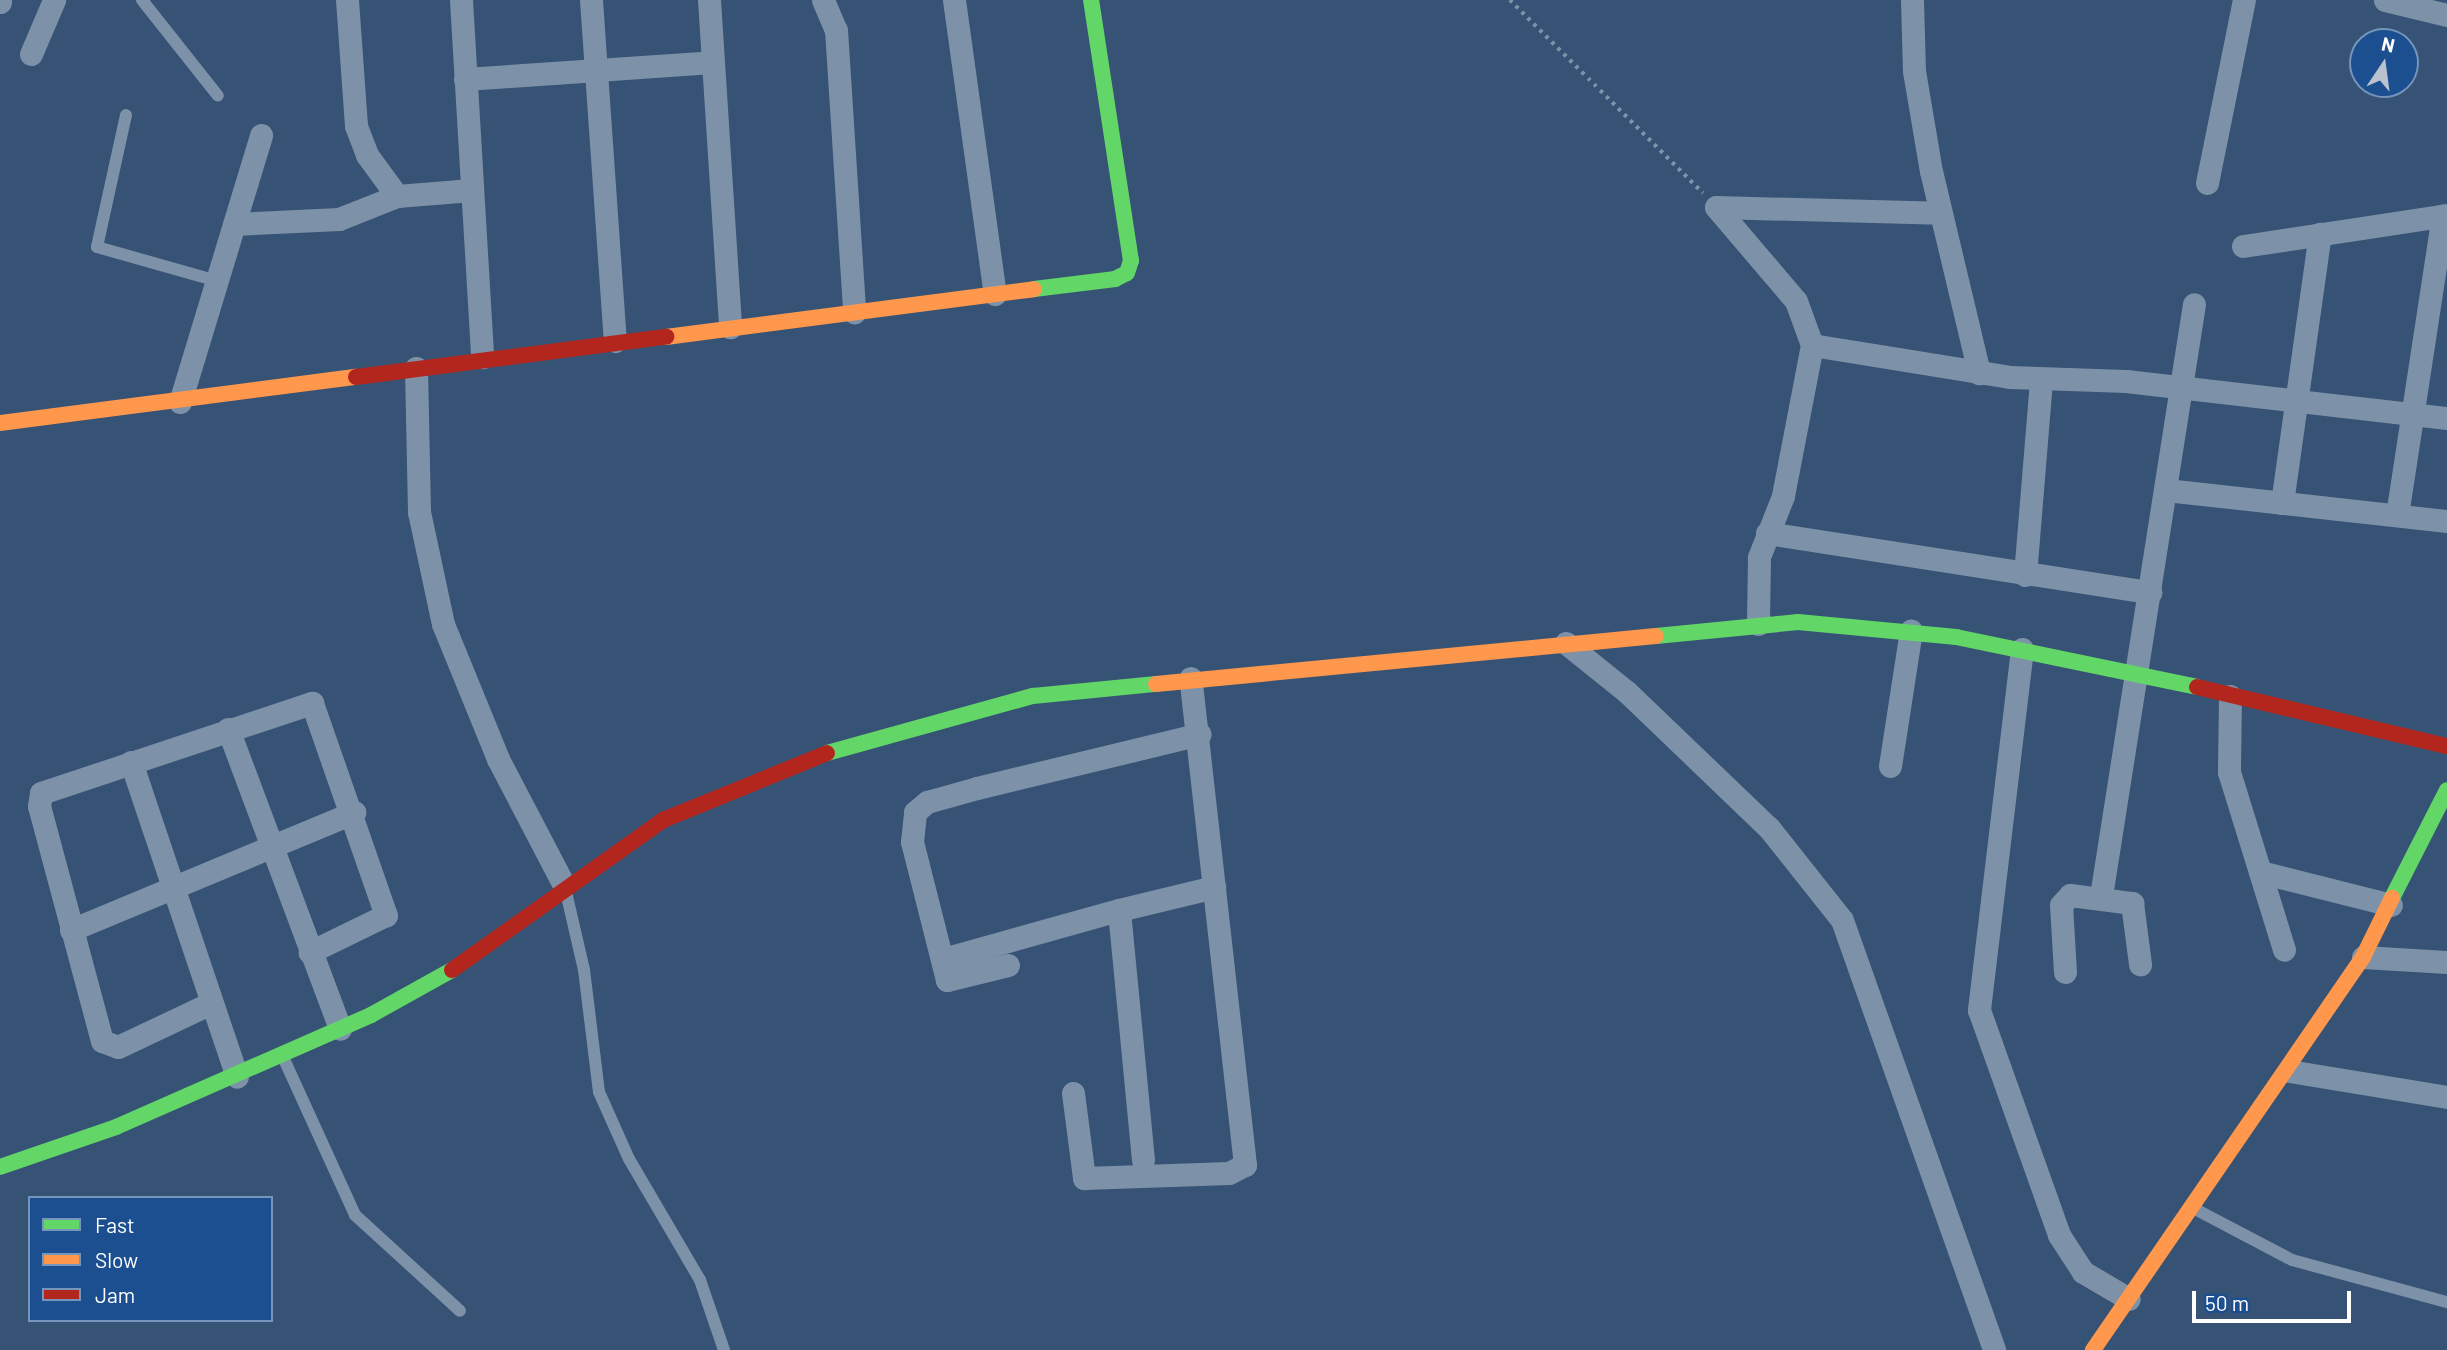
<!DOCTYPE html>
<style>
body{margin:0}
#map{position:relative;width:2447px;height:1350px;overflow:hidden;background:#365274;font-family:Barlow,sans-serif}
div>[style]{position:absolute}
.path>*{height:3.5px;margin-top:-1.75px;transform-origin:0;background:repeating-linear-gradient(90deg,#7d92a8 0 3.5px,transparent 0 8.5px)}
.lane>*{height:12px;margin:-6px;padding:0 6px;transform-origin:6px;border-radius:6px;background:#7d92a8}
.street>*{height:23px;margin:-11.5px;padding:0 11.5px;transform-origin:11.5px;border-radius:11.5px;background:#7d92a8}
.fast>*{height:16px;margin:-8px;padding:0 8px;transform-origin:8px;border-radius:8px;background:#63d668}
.slow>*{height:16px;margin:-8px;padding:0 8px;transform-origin:8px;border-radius:8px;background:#ff974d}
.jam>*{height:16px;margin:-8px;padding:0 8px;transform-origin:8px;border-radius:8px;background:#b3261e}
span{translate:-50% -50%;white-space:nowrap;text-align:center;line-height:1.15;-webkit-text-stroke:7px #1b4f8f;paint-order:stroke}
.legend{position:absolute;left:28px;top:1196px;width:245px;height:126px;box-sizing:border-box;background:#1b4f8f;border:2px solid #7695bc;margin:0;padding:9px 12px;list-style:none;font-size:21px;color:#fff}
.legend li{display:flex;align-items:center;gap:14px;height:35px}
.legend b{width:35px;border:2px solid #7695bc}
.north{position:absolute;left:2349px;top:28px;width:70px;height:70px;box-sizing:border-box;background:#1b4f8f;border:2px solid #7695bc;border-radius:50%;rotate:13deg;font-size:19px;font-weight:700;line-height:28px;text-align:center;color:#fff}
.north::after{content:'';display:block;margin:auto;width:24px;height:32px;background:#b9c2ce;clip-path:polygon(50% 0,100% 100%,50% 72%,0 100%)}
.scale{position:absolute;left:2192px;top:1291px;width:159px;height:32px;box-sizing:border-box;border:4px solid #fff;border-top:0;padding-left:9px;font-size:21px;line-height:24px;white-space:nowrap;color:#fff;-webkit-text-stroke:5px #1b4f8f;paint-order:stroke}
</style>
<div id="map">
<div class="path">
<div style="left:1510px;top:0;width:273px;rotate:45deg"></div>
</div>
<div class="lane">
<div style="left:142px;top:0;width:122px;rotate:51.6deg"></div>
<div style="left:126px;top:115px;width:135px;rotate:102.4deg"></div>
<div style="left:97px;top:247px;width:125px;rotate:15.8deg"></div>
<div style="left:566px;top:892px;width:80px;rotate:77deg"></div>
<div style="left:584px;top:970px;width:123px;rotate:83deg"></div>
<div style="left:599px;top:1092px;width:73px;rotate:65.9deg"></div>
<div style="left:629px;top:1159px;width:140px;rotate:59.6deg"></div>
<div style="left:700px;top:1280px;width:74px;rotate:71.1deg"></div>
<div style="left:283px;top:1057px;width:174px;rotate:65.5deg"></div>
<div style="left:355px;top:1215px;width:142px;rotate:42.4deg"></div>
<div style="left:2193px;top:1208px;width:112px;rotate:27.7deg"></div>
<div style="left:2292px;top:1260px;width:161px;rotate:15.2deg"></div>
</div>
<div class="street">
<div style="left:347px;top:0;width:126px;rotate:85.9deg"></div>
<div style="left:356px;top:126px;width:31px;rotate:69deg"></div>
<div style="left:367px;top:155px;width:51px;rotate:53.8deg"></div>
<div style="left:461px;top:0;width:358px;rotate:86.6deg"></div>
<div style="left:591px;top:0;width:342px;rotate:86deg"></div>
<div style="left:709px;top:0;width:328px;rotate:86.3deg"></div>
<div style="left:823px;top:0;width:33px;rotate:67deg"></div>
<div style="left:836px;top:30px;width:283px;rotate:86.3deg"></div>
<div style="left:954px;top:0;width:297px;rotate:82.1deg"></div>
<div style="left:1912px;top:0;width:71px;rotate:88.4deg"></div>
<div style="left:1914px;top:71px;width:101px;rotate:80.4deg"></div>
<div style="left:1931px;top:171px;width:208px;rotate:76.6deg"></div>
<div style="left:2385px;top:0;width:64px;rotate:13.6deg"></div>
<div style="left:0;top:2px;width:2px;rotate:-90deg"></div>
<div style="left:31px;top:54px;width:59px;rotate:-66.9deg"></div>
<div style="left:465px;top:79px;width:248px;rotate:-3.9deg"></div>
<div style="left:2207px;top:183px;width:187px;rotate:-78.6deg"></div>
<div style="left:1716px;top:207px;width:123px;rotate:49.6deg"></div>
<div style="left:1796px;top:301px;width:47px;rotate:70deg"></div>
<div style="left:1812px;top:345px;width:154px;rotate:100.9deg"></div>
<div style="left:1783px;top:496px;width:66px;rotate:111.5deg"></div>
<div style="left:1759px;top:557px;width:67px;rotate:90.9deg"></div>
<div style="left:1716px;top:207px;width:223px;rotate:1.5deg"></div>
<div style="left:234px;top:224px;width:105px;rotate:-2.7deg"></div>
<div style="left:339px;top:219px;width:62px;rotate:-21.6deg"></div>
<div style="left:397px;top:196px;width:75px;rotate:-4.6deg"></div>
<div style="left:2243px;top:246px;width:206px;rotate:-8.6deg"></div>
<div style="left:1812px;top:345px;width:200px;rotate:9.2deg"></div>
<div style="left:2009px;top:377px;width:117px;rotate:2deg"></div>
<div style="left:2126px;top:381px;width:323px;rotate:6.6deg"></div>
<div style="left:416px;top:368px;width:144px;rotate:88.8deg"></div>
<div style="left:419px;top:512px;width:115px;rotate:77.9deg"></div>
<div style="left:443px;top:624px;width:146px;rotate:67.8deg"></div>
<div style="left:498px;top:759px;width:142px;rotate:62.4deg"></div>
<div style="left:180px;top:402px;width:279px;rotate:-73.1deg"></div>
<div style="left:2166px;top:490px;width:283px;rotate:6.3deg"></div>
<div style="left:2282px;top:503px;width:272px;rotate:-82deg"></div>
<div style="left:2397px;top:515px;width:303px;rotate:-81.3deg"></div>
<div style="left:1767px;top:533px;width:388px;rotate:8.8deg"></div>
<div style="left:2025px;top:575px;width:197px;rotate:-85.3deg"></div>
<div style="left:1566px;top:643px;width:78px;rotate:38.8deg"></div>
<div style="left:1627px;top:692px;width:197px;rotate:43.8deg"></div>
<div style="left:1769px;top:828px;width:117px;rotate:51.6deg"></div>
<div style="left:1842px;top:920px;width:456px;rotate:70.5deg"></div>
<div style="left:2022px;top:649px;width:364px;rotate:96.8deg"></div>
<div style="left:1979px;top:1010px;width:239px;rotate:70.4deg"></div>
<div style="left:2059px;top:1235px;width:44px;rotate:57deg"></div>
<div style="left:2083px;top:1272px;width:53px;rotate:30.4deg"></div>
<div style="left:2230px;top:696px;width:76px;rotate:90.8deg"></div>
<div style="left:2229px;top:772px;width:186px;rotate:72.8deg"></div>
<div style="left:228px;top:729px;width:320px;rotate:69.5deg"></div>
<div style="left:131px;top:762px;width:332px;rotate:71.4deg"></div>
<div style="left:1890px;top:766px;width:137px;rotate:-81.2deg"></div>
<div style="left:2260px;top:872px;width:135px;rotate:14.1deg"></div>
<div style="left:2101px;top:896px;width:599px;rotate:-81.07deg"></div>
<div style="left:71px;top:930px;width:307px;rotate:-22.6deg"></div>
<div style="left:2363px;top:957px;width:84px;rotate:3.4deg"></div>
<div style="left:943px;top:959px;width:183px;rotate:-15.6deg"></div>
<div style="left:1008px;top:965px;width:63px;rotate:166.2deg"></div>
<div style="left:947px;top:980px;width:142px;rotate:-104.2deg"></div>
<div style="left:912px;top:842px;width:30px;rotate:-84deg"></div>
<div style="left:915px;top:812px;width:16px;rotate:-40deg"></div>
<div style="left:927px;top:802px;width:52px;rotate:-15.6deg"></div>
<div style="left:977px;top:788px;width:229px;rotate:-13.6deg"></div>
<div style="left:2065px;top:972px;width:67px;rotate:-93.4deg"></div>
<div style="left:2061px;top:905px;width:13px;rotate:-48deg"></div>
<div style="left:2070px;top:895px;width:63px;rotate:7.4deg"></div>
<div style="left:2132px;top:903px;width:62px;rotate:82.5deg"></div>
<div style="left:211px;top:1003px;width:103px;rotate:154.7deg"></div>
<div style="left:118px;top:1047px;width:17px;rotate:-159deg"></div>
<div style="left:102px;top:1041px;width:243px;rotate:-105deg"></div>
<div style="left:39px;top:806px;width:13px;rotate:-81deg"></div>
<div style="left:41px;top:793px;width:286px;rotate:-18.4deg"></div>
<div style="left:312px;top:703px;width:225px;rotate:70.8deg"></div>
<div style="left:386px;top:915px;width:85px;rotate:154deg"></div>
<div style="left:2289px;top:1071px;width:160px;rotate:9.3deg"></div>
<div style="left:1073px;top:1093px;width:86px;rotate:82.6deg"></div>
<div style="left:1084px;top:1178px;width:145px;rotate:-2deg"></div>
<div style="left:1229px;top:1173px;width:18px;rotate:-27deg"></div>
<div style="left:1245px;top:1165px;width:490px;rotate:-96.4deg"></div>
<div style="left:1143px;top:1160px;width:251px;rotate:-95.5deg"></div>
<div style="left:1119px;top:910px;width:98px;rotate:-13.6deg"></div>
</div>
<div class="fast">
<div style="left:1034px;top:289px;width:82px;rotate:-7deg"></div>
<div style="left:1115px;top:279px;width:13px;rotate:-27deg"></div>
<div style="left:1127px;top:273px;width:13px;rotate:-72deg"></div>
<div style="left:1131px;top:261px;width:264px;rotate:-98.7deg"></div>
<div style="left:1656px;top:636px;width:143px;rotate:-5.6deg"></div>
<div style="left:1798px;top:622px;width:159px;rotate:5.4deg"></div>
<div style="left:1956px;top:637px;width:246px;rotate:11.7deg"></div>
<div style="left:827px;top:753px;width:214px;rotate:-15.5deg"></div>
<div style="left:1033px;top:696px;width:124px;rotate:-5.6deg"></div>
<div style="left:2392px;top:898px;width:121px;rotate:-63deg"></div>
<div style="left:0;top:1167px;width:123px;rotate:-19deg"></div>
<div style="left:116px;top:1127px;width:279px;rotate:-23.7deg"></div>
<div style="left:371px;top:1015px;width:93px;rotate:-29.1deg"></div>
</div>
<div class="slow">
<div style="left:666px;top:337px;width:371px;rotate:-7.4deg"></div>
<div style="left:0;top:423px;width:359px;rotate:-7.4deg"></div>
<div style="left:1156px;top:684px;width:502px;rotate:-5.48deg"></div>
<div style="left:2093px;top:1350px;width:477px;rotate:-55.5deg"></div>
<div style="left:2363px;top:957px;width:66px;rotate:-63.8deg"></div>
</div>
<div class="jam">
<div style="left:356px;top:377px;width:313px;rotate:-7.4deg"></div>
<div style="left:2197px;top:687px;width:257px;rotate:13.3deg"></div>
<div style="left:452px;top:970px;width:259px;rotate:-35.4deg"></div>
<div style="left:663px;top:820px;width:177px;rotate:-22.2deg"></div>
</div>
<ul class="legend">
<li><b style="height:9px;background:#63d668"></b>Fast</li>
<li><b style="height:9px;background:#ff974d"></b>Slow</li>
<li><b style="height:9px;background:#b3261e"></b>Jam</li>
</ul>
<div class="north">N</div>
<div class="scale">50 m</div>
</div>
